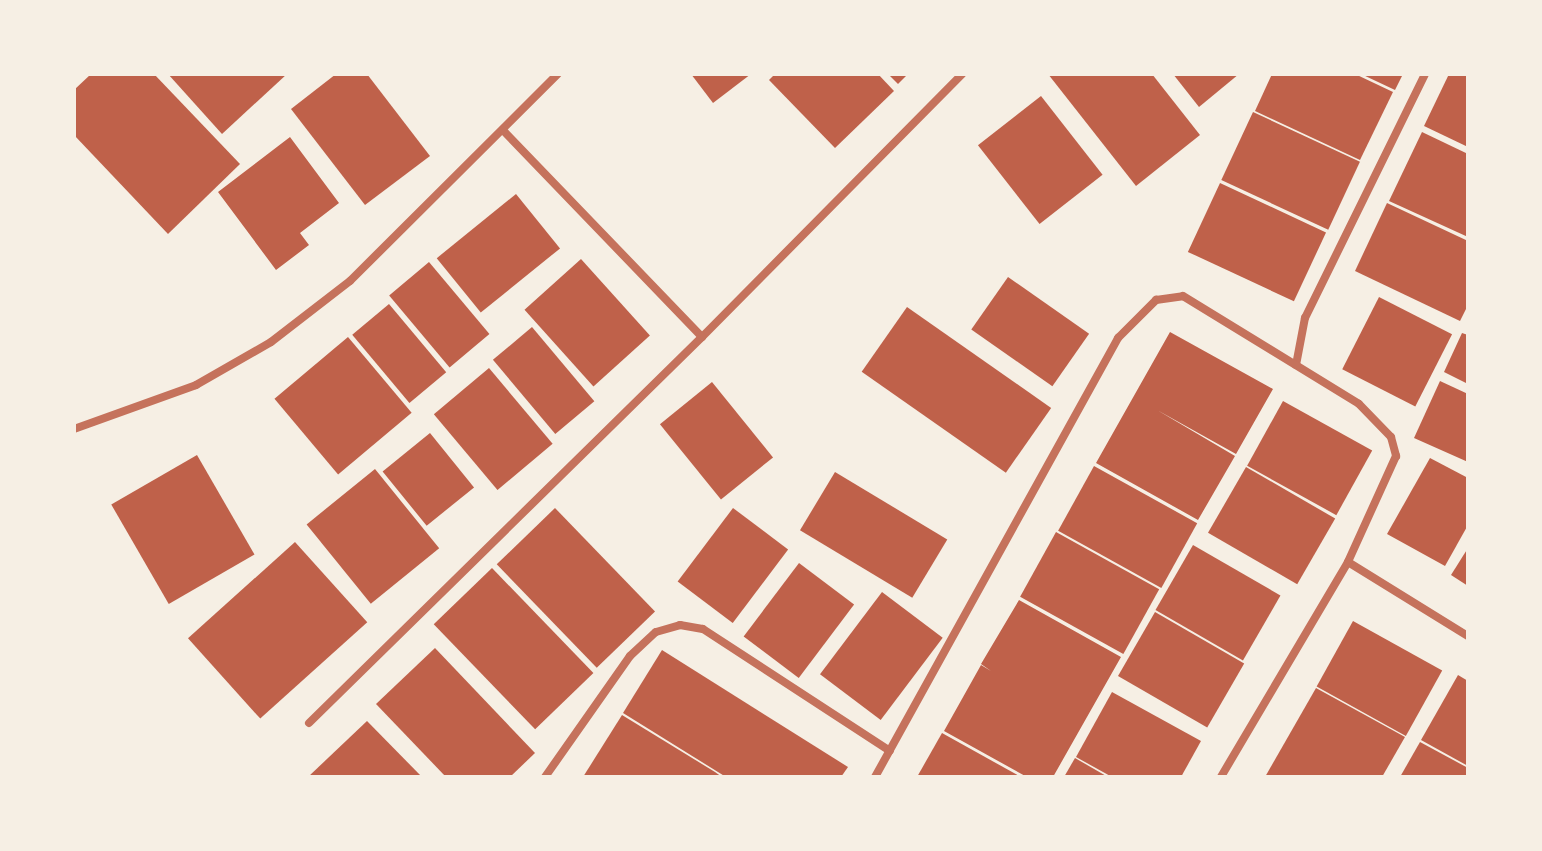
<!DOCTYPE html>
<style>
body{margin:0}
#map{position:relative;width:1542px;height:851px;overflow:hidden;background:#f6efe4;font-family:"Fira Sans Condensed",sans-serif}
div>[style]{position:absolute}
.building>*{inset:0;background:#bf614a;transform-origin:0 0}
.minor>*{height:8px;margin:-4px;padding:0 4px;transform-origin:4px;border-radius:4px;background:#c5725c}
span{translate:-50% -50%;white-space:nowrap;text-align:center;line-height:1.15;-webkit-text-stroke:6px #f6efe4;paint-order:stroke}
.frame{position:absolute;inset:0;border:76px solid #f6efe4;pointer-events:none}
</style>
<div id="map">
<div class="building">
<div style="clip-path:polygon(91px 74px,154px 74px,240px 164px,168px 234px,74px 135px,74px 90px)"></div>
<div style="clip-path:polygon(168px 74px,287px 74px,222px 134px)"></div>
<div style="clip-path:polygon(336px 74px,367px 74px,430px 156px,365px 205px,291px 109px)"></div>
<div style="clip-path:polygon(691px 74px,751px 74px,713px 103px)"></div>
<div style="clip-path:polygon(775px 74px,878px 74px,894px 91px,835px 148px,769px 80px)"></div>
<div style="clip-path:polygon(888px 74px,908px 74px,898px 84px)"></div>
<div style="clip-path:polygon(1048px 74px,1152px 74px,1200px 135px,1136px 186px)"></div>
<div style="clip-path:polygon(1173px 74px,1239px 74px,1199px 107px)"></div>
<div style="clip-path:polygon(1272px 74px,1355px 74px,1393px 92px,1360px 160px,1255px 111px)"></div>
<div style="clip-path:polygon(1361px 74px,1403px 74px,1395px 90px)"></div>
<div style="clip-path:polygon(1449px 74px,1468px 74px,1468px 147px,1424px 126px)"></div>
<div style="left:1041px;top:96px;width:100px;height:80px;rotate:52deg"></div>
<div style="left:1253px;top:112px;width:118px;height:75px;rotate:25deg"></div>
<div style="clip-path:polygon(1422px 132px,1468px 154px,1468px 237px,1389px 201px)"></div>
<div style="clip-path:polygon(290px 137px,339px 203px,300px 233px,309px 245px,276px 270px,218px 192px)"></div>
<div style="left:1220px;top:183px;width:117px;height:76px;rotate:25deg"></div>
<div style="left:516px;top:194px;width:70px;height:102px;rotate:51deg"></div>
<div style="clip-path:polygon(1387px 203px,1468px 241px,1468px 305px,1460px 321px,1355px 271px)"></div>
<div style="left:581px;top:259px;width:103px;height:76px;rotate:48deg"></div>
<div style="left:429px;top:262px;width:94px;height:52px;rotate:50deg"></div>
<div style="left:1008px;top:277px;width:99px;height:64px;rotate:35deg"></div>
<div style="left:1379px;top:297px;width:82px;height:81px;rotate:27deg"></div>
<div style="left:389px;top:304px;width:89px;height:48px;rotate:50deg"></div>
<div style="left:907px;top:307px;width:176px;height:79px;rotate:35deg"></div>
<div style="left:532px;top:327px;width:97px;height:51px;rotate:50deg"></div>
<div style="clip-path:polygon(1170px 332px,1273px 389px,1236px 454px,1157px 410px,1235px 456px,1198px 520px,1096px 463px)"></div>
<div style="clip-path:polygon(1462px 333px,1468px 335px,1468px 384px,1444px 372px)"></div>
<div style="left:348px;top:337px;width:99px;height:96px;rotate:50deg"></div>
<div style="left:489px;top:368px;width:99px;height:72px;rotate:50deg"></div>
<div style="clip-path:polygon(1440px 381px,1468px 394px,1468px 462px,1414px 438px)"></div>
<div style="left:712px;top:382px;width:97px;height:67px;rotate:51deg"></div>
<div style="left:1283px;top:401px;width:102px;height:74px;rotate:29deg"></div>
<div style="left:430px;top:433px;width:70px;height:61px;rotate:51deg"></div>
<div style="left:197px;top:455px;width:115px;height:99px;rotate:60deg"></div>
<div style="clip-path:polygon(1430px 458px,1468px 478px,1468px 525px,1445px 566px,1387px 534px)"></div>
<div style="left:1094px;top:466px;width:118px;height:74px;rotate:29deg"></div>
<div style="left:1246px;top:467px;width:103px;height:76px;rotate:30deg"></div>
<div style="left:375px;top:469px;width:102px;height:88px;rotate:51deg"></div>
<div style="left:835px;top:472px;width:131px;height:68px;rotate:31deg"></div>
<div style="left:555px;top:508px;width:144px;height:81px;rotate:46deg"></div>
<div style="left:733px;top:508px;width:69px;height:92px;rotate:37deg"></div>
<div style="left:1056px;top:532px;width:118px;height:74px;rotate:29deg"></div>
<div style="left:295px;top:542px;width:108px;height:144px;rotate:48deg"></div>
<div style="left:1193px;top:545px;width:101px;height:75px;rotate:30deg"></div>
<div style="clip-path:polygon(1468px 548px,1468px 586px,1451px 575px)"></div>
<div style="left:799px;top:563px;width:69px;height:92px;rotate:37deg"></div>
<div style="left:492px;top:568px;width:146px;height:81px;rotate:46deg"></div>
<div style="left:882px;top:592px;width:76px;height:103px;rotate:37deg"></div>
<div style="clip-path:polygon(1019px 600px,1121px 657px,1053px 777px,1027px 777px,944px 731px,981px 665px,991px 671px,981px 664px)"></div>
<div style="left:1155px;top:612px;width:103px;height:74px;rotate:30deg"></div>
<div style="left:1353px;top:621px;width:102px;height:75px;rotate:29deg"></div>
<div style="clip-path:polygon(435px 648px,535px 753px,510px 777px,446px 777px,376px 704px)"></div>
<div style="clip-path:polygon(662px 650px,848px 767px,841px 777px,726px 777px,623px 713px)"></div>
<div style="clip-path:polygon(1458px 675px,1468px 681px,1468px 766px,1421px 740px)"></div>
<div style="clip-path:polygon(1316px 688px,1405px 737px,1382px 777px,1265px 777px)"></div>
<div style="clip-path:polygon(1112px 692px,1201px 741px,1181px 777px,1112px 777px,1076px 757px)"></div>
<div style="clip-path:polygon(622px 715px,715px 772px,722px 777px,583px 777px)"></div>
<div style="clip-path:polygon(367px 721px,422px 777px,308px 777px)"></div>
<div style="clip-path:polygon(942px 733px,1021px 777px,917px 777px)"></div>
<div style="clip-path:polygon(1420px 742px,1468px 768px,1468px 777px,1400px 777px)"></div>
<div style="clip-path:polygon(1075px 758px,1108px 777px,1064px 777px)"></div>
</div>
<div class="minor">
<div style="left:702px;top:337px;width:370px;rotate:-45.3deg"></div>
<div style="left:1296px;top:365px;width:48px;rotate:-79.2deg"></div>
<div style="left:1305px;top:318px;width:272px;rotate:-63.8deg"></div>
<div style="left:74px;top:429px;width:130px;rotate:-19.8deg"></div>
<div style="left:196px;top:385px;width:86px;rotate:-29.8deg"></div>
<div style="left:271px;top:342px;width:100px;rotate:-37.7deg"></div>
<div style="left:350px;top:281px;width:293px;rotate:-44.9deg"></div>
<div style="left:1348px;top:562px;width:141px;rotate:31.7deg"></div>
<div style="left:309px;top:723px;width:551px;rotate:-44.49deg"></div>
<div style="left:702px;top:337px;width:287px;rotate:-133.9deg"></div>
<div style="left:545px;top:777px;width:148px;rotate:-54.9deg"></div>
<div style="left:630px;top:656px;width:35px;rotate:-43deg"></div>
<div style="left:656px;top:632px;width:25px;rotate:-16deg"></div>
<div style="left:680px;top:625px;width:23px;rotate:10deg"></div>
<div style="left:703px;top:629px;width:223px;rotate:33.1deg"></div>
<div style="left:875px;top:777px;width:502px;rotate:-61.03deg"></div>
<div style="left:1118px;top:338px;width:54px;rotate:-45deg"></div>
<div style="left:1156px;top:300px;width:27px;rotate:-8deg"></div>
<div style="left:1183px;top:296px;width:206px;rotate:31.5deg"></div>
<div style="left:1359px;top:404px;width:46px;rotate:45.9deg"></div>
<div style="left:1391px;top:437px;width:20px;rotate:75deg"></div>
<div style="left:1396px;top:456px;width:116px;rotate:114.4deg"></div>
<div style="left:1348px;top:562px;width:250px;rotate:120.6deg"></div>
</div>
<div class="frame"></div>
</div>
